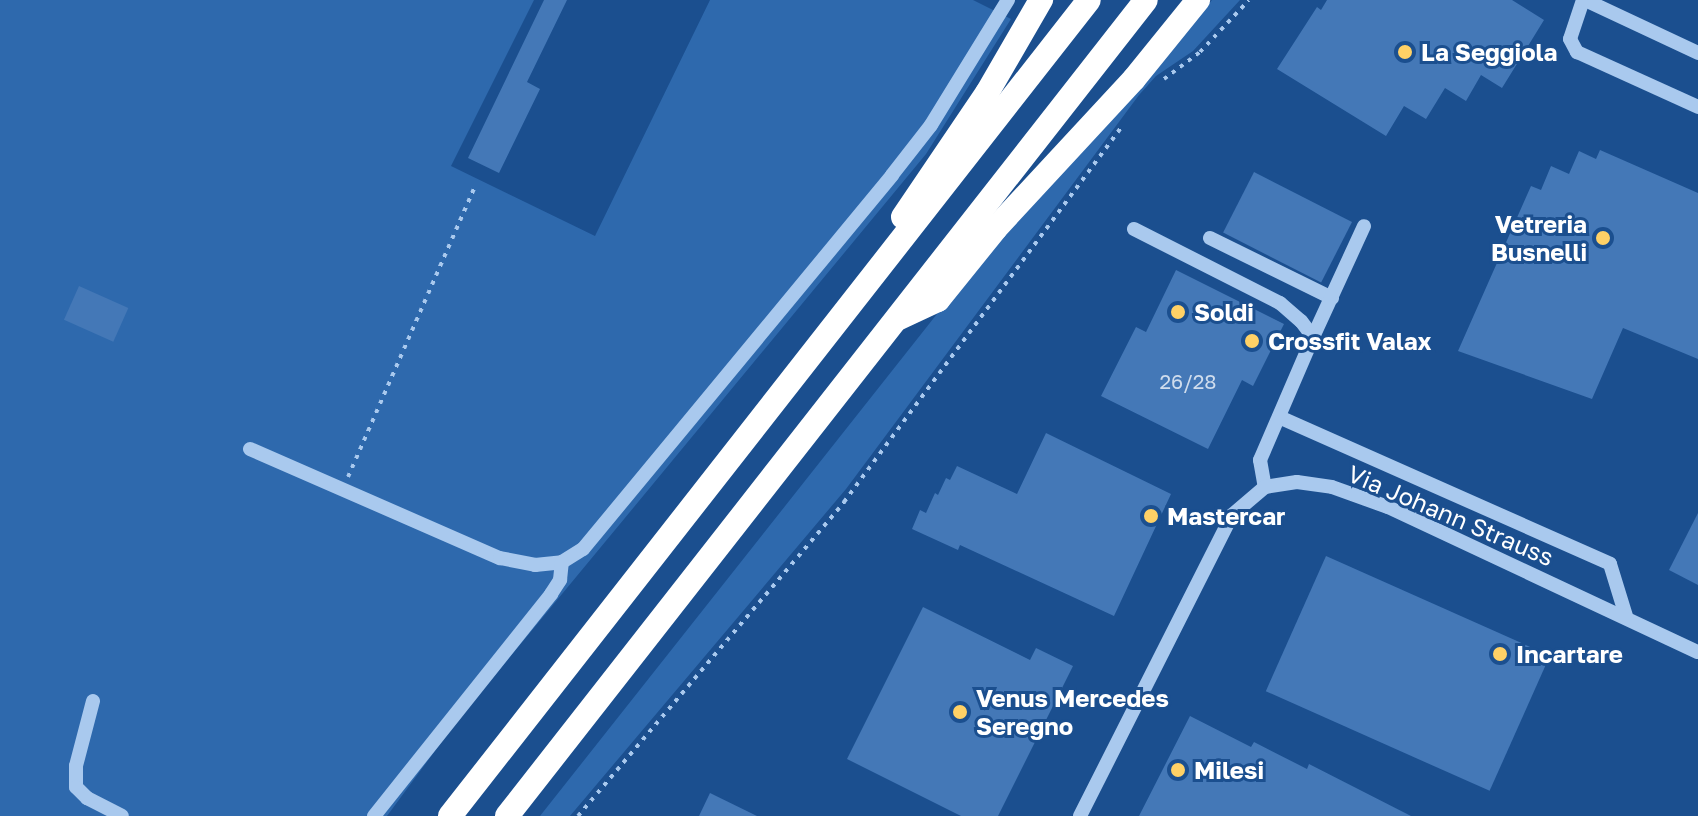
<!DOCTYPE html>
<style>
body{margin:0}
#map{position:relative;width:1698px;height:816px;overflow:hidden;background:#1b4f8f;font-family:"Golos Text",sans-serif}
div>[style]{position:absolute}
.green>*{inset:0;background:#2e69ad}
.building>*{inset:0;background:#4478b7;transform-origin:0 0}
.path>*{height:4px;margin-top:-2px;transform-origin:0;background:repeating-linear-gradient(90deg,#a9c9ee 0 4px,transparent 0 10px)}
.minor>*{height:14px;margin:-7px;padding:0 7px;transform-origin:7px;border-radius:7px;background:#a9c9ee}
.highway>*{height:24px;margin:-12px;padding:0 12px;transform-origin:12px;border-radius:12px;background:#fff}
.dots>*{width:22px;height:22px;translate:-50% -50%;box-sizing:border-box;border:4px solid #1b4f8f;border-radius:50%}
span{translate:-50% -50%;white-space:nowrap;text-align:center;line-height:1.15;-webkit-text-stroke:6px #1b4f8f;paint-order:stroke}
.number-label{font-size:20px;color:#d0dded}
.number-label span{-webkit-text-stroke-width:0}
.poi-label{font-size:24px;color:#fff;font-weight:700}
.left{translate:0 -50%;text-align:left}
.right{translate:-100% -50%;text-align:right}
.street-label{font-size:24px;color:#fff}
</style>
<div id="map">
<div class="green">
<div style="clip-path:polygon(0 0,534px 0,451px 166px,595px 236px,710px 0,973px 0,1011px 19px,926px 154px,457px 721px,387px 816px,0 816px)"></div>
<div style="clip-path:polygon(1212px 0,1240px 0,1193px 51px,1156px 76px,1139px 95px,846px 489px,570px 816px,540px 816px,982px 257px,1181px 39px)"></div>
</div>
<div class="building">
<div style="clip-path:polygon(544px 0,567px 0,527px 82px,540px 89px,499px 173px,468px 158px)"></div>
<div style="clip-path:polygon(1327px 0,1512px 0,1544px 20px,1502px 88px,1481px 75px,1466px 101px,1445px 88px,1426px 119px,1404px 106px,1386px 136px,1277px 69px,1317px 7px,1321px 10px)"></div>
<div style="clip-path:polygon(1600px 150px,1698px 193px,1698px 359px,1623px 328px,1592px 399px,1458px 351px,1531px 186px,1541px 190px,1551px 166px,1569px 174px,1579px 151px,1596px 159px)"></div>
<div style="left:1254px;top:172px;width:110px;height:68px;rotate:27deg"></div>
<div style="clip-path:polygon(1176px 270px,1284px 324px,1253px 386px,1242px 380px,1208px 449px,1101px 396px,1136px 327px,1146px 332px)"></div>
<div style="left:79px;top:286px;width:54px;height:37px;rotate:24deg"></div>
<div style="clip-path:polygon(1046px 433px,1171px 494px,1114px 616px,960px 545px,958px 550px,912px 529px,920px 510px,926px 513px,935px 493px,938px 495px,946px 478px,950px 480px,957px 466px,1017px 494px)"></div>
<div style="clip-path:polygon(1698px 513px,1698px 585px,1669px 570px)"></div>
<div style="left:1326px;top:556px;width:245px;height:148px;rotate:24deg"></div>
<div style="clip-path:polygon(923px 607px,1030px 660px,1036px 648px,1073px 666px,998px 816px,961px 816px,847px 759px)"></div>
<div style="clip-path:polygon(1190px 716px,1251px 747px,1254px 742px,1307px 769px,1309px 764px,1411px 816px,1139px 816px)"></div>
<div style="clip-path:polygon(710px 793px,757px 816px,699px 816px)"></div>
</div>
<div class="path">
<div style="left:1164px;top:79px;width:45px;rotate:-36.9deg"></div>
<div style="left:1200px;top:52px;width:71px;rotate:-46.7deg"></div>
<div style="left:348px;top:477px;width:318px;rotate:-66.4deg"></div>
<div style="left:578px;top:816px;width:412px;rotate:-49.7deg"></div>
<div style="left:844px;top:502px;width:465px;rotate:-53.5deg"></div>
</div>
<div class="minor">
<div style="left:1583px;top:0;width:41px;rotate:108.4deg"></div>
<div style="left:1570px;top:39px;width:15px;rotate:62deg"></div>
<div style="left:1577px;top:52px;width:133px;rotate:24.4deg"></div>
<div style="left:1585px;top:0;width:125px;rotate:25.1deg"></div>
<div style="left:1134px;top:229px;width:164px;rotate:26.9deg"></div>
<div style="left:1280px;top:303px;width:28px;rotate:41deg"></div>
<div style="left:1301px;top:321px;width:20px;rotate:53deg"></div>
<div style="left:1313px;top:337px;width:134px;rotate:113.3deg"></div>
<div style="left:1260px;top:460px;width:27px;rotate:80deg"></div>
<div style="left:1210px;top:238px;width:136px;rotate:26.2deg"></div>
<div style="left:1313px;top:337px;width:122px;rotate:-65.3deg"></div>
<div style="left:1279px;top:417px;width:362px;rotate:23.9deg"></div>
<div style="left:1610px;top:564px;width:54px;rotate:72.9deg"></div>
<div style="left:250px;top:449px;width:273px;rotate:23.6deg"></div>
<div style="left:500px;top:558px;width:36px;rotate:11deg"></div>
<div style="left:535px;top:565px;width:27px;rotate:-6deg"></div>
<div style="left:562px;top:562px;width:25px;rotate:-32deg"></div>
<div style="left:583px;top:549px;width:485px;rotate:-50.4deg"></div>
<div style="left:892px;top:175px;width:63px;rotate:-52deg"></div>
<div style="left:931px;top:125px;width:147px;rotate:-58.4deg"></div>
<div style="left:93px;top:701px;width:67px;rotate:104.7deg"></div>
<div style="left:76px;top:766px;width:21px;rotate:90deg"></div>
<div style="left:76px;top:787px;width:16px;rotate:45deg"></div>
<div style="left:87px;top:798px;width:39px;rotate:27deg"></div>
<div style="left:374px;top:816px;width:284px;rotate:-51.4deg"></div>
<div style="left:551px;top:594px;width:17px;rotate:-57deg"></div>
<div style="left:560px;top:580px;width:18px;rotate:-84deg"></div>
<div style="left:1080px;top:816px;width:337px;rotate:-63.2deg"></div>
<div style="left:1232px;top:515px;width:43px;rotate:-40.3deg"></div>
<div style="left:1265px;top:487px;width:32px;rotate:-9deg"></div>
<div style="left:1297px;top:482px;width:35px;rotate:8deg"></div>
<div style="left:1332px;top:487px;width:59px;rotate:19.7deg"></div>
<div style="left:1388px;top:507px;width:342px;rotate:25.1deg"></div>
</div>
<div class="highway">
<div style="left:903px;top:217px;width:150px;rotate:-55.9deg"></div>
<div style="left:987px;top:93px;width:108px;rotate:-59.9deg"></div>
<div style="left:899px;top:318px;width:43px;rotate:-24.8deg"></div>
<div style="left:938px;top:300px;width:92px;rotate:-51.1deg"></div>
<div style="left:996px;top:228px;width:203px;rotate:-47.2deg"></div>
<div style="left:1134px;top:79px;width:102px;rotate:-51deg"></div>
<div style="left:450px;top:816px;width:1036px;rotate:-51.94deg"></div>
<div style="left:507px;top:816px;width:1036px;rotate:-51.94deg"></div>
</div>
<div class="dots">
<div style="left:1405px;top:52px;background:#ffd166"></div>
<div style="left:1603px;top:238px;background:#ffd166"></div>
<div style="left:1178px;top:312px;background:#ffd166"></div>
<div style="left:1252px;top:341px;background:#ffd166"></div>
<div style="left:1151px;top:516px;background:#ffd166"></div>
<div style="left:1500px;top:654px;background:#ffd166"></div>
<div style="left:960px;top:712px;background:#ffd166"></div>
<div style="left:1178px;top:770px;background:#ffd166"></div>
</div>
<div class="number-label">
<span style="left:1188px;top:381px">26/28</span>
</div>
<div class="poi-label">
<span class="left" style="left:1421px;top:52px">La Seggiola</span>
<span class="right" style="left:1587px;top:238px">Vetreria<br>Busnelli</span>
<span class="left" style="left:1194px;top:312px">Soldi</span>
<span class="left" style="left:1268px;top:341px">Crossfit Valax</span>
<span class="left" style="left:1167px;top:516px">Mastercar</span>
<span class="left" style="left:1516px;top:654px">Incartare</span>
<span class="left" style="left:976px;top:712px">Venus Mercedes<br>Seregno</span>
<span class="left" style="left:1194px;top:770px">Milesi</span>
</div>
<div class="street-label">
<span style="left:1451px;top:515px;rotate:23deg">Via Johann Strauss</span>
</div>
</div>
